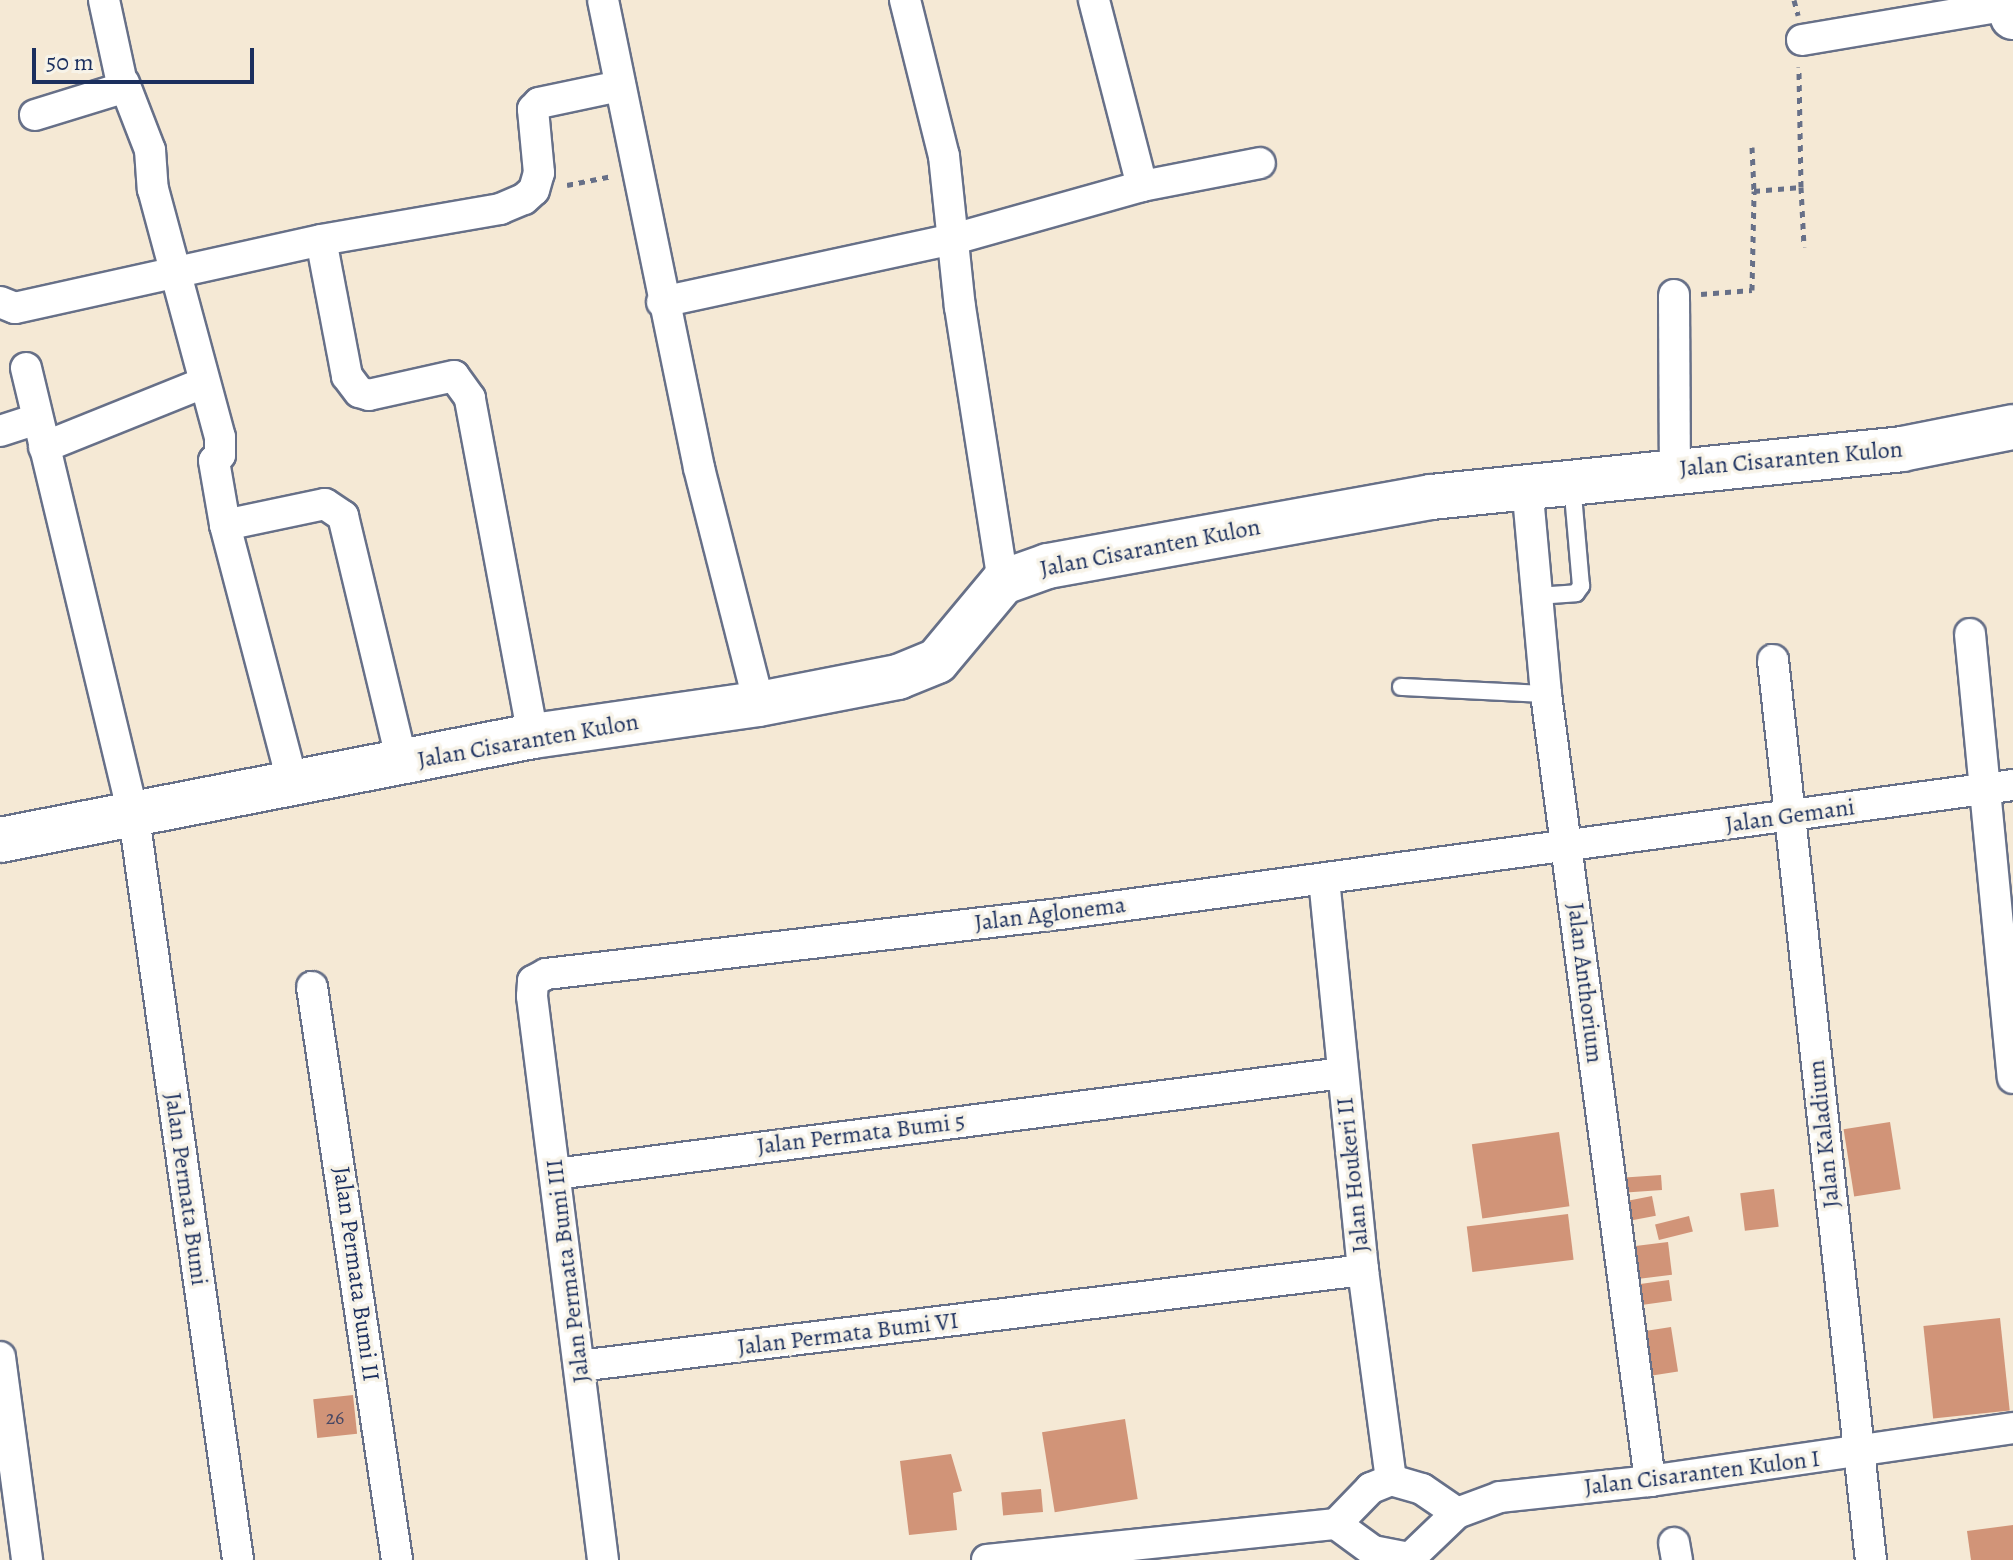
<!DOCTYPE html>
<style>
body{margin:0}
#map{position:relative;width:2013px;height:1560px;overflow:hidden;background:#f5e9d5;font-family:Alegreya,serif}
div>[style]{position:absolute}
.building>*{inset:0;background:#d19478;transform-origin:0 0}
.path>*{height:5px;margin-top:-2.5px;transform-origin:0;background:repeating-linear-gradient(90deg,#677088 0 6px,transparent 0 12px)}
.roads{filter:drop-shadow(2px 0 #677088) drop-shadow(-2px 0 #677088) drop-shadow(0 2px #677088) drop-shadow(0 -2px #677088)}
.service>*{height:16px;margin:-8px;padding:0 8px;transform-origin:8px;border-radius:8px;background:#fff}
.minor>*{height:30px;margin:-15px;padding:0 15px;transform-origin:15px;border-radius:15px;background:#fff}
.secondary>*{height:44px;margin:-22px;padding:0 22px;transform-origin:22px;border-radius:22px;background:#fff}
.primary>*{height:44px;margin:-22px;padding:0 22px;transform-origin:22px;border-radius:22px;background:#fff}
span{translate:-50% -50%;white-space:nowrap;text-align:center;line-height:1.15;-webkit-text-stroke:7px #f7f3e8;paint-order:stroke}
.number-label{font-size:20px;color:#484864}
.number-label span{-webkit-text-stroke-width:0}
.street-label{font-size:24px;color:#1b2f5e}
.scale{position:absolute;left:32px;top:48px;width:222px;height:36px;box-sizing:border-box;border:4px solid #1b2f5e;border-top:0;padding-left:10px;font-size:24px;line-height:28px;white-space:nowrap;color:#1b2f5e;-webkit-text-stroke:6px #f7f3e8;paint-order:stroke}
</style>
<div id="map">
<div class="building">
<div style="left:1890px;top:1122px;width:68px;height:47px;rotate:81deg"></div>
<div style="left:1559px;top:1132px;width:75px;height:88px;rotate:82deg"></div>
<div style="left:1661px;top:1175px;width:15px;height:43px;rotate:86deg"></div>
<div style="left:1774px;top:1189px;width:38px;height:34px;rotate:83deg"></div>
<div style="left:1652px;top:1196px;width:20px;height:35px;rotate:79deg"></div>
<div style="left:1568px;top:1214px;width:46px;height:102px;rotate:83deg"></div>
<div style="left:1689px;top:1216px;width:16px;height:35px;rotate:76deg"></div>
<div style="left:1668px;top:1242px;width:33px;height:43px;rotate:83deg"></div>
<div style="left:1669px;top:1280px;width:21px;height:38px;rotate:82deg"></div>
<div style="left:2000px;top:1318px;width:93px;height:77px;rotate:84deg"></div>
<div style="left:1671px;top:1327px;width:45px;height:31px;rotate:81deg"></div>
<div style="left:353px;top:1395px;width:39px;height:40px;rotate:84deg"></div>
<div style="left:1125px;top:1419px;width:81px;height:84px;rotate:81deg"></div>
<div style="clip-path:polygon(951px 1454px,962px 1491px,953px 1493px,957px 1530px,909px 1535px,900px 1461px)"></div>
<div style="left:1041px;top:1489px;width:23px;height:40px;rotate:85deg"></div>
<div style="clip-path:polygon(2013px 1525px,2013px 1560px,1971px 1560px,1967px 1531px)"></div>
</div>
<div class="path">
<div style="left:1794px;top:0;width:16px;rotate:75deg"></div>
<div style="left:1752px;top:147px;width:44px;rotate:87.4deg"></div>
<div style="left:567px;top:185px;width:46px;rotate:-11.3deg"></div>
<div style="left:1801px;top:187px;width:60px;rotate:87.1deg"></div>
<div style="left:1701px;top:294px;width:51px;rotate:-4.5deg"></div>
<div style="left:1752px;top:290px;width:99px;rotate:-88.8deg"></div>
<div style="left:1754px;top:191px;width:47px;rotate:-4.9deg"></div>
<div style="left:1801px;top:187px;width:120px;rotate:-91deg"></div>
</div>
<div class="roads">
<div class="service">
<div style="left:1537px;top:596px;width:39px;rotate:-4deg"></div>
<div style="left:1576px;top:593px;width:9px;rotate:-54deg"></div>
<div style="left:1581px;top:586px;width:103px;rotate:-95deg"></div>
<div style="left:1401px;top:687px;width:145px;rotate:2.8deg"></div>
</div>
<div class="minor">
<div style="left:603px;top:0;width:478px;rotate:78.4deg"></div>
<div style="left:699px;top:468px;width:244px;rotate:75.7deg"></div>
<div style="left:905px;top:0;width:161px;rotate:76deg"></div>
<div style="left:944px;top:156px;width:152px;rotate:84deg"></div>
<div style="left:960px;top:307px;width:278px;rotate:81.1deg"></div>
<div style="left:1802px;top:40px;width:210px;rotate:-9.6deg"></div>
<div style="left:124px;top:83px;width:72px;rotate:68.8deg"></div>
<div style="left:150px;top:150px;width:39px;rotate:86deg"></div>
<div style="left:153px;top:189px;width:257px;rotate:74.9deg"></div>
<div style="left:220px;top:437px;width:18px;rotate:90deg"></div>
<div style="left:220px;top:455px;width:8px;rotate:135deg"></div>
<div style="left:214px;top:461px;width:65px;rotate:80.2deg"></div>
<div style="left:225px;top:525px;width:268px;rotate:75.3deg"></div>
<div style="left:35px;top:115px;width:92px;rotate:-17.1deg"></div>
<div style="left:123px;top:88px;width:90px;rotate:-102.2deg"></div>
<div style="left:1142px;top:186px;width:120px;rotate:-11deg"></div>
<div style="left:1674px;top:295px;width:175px;rotate:89.7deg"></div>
<div style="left:0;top:302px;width:16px;rotate:22deg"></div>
<div style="left:15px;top:308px;width:313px;rotate:-12.5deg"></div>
<div style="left:662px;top:302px;width:299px;rotate:-12.2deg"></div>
<div style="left:954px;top:239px;width:195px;rotate:-15.7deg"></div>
<div style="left:1142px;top:186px;width:192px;rotate:-104.5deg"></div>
<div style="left:26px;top:368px;width:462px;rotate:76.5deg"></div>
<div style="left:134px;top:817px;width:750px;rotate:82.03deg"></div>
<div style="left:0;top:431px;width:39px;rotate:-18deg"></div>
<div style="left:44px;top:447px;width:171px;rotate:-21.9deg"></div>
<div style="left:1527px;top:485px;width:210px;rotate:84.8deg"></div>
<div style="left:1546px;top:694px;width:794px;rotate:82.47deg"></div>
<div style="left:225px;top:525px;width:102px;rotate:-11.9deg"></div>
<div style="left:325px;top:504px;width:22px;rotate:34deg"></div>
<div style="left:343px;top:516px;width:253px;rotate:76.5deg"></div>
<div style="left:1970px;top:634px;width:446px;rotate:84.5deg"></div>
<div style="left:1773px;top:660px;width:905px;rotate:83.79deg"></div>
<div style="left:533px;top:736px;width:344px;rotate:-100.6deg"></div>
<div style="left:470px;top:398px;width:27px;rotate:-126deg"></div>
<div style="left:454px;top:376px;width:87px;rotate:167.4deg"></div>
<div style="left:369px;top:395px;width:10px;rotate:-163deg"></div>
<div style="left:359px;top:392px;width:20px;rotate:-127deg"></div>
<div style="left:347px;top:376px;width:138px;rotate:-100.8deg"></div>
<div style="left:321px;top:240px;width:182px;rotate:-9.8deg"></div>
<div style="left:500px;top:209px;width:26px;rotate:-23deg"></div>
<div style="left:524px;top:199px;width:13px;rotate:-42deg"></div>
<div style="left:534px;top:190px;width:18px;rotate:-74deg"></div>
<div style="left:539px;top:173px;width:64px;rotate:-95.4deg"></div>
<div style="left:533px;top:109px;width:8px;rotate:-45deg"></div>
<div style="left:539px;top:103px;width:83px;rotate:-11.9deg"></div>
<div style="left:1324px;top:879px;width:393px;rotate:84.3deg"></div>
<div style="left:1363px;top:1270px;width:212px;rotate:82.4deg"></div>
<div style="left:1391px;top:1480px;width:22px;rotate:158deg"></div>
<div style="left:1371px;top:1488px;width:50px;rotate:134.2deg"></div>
<div style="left:312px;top:987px;width:579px;rotate:81.56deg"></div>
<div style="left:556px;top:1174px;width:792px;rotate:-7.32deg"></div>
<div style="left:0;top:1357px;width:205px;rotate:82.4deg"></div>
<div style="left:579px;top:1366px;width:790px;rotate:-6.98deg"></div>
<div style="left:1391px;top:1480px;width:32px;rotate:16deg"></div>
<div style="left:1422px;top:1489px;width:42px;rotate:34.4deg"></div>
<div style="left:1674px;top:1543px;width:17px;rotate:80deg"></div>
<div style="left:1410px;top:1558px;width:65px;rotate:-43.8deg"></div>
<div style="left:1457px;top:1513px;width:46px;rotate:-20.4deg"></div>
<div style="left:1500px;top:1497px;width:151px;rotate:-6.1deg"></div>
<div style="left:1650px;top:1481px;width:367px;rotate:-8.3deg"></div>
<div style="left:603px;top:1560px;width:568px;rotate:-97.18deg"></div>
<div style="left:532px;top:996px;width:15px;rotate:-86deg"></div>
<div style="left:533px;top:981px;width:15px;rotate:-28deg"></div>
<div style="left:546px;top:974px;width:517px;rotate:-6.66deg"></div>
<div style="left:1060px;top:914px;width:962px;rotate:-7.71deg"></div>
<div style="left:987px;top:1560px;width:351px;rotate:-5.9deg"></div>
<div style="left:1336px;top:1524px;width:46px;rotate:36.1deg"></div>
<div style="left:1373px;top:1551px;width:38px;rotate:11deg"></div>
</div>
<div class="secondary">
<div style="left:0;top:840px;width:543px;rotate:-11.04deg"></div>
<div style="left:533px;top:736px;width:228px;rotate:-8.1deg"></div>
<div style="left:759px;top:704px;width:142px;rotate:-11deg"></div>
<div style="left:898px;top:677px;width:42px;rotate:-22.3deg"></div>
<div style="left:937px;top:661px;width:103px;rotate:-50.1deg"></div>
<div style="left:1003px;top:582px;width:48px;rotate:-19.6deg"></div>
<div style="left:1048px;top:566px;width:389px;rotate:-10.2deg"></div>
<div style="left:1431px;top:497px;width:473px;rotate:-5.8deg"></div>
<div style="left:1902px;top:449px;width:113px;rotate:-11.2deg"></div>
</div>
<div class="primary">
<div style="left:2007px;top:0;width:18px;rotate:71deg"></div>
</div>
</div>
<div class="number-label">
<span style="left:335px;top:1417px">26</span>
</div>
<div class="street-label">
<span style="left:1791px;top:459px;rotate:-5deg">Jalan Cisaranten Kulon</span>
<span style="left:1150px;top:548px;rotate:-11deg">Jalan Cisaranten Kulon</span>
<span style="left:528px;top:741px;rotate:-10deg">Jalan Cisaranten Kulon</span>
<span style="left:1790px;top:816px;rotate:-8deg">Jalan Gemani</span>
<span style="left:1050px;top:914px;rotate:-7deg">Jalan Aglonema</span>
<span style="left:1585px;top:983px;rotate:83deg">Jalan Anthorium</span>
<span style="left:861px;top:1134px;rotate:-7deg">Jalan Permata Bumi 5</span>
<span style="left:1824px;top:1134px;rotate:-96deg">Jalan Kaladium</span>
<span style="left:1353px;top:1175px;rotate:-96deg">Jalan Houkeri II</span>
<span style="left:186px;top:1189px;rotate:82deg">Jalan Permata Bumi</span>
<span style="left:568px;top:1271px;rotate:-97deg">Jalan Permata Bumi III</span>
<span style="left:356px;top:1274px;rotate:82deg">Jalan Permata Bumi II</span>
<span style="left:848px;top:1334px;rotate:-7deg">Jalan Permata Bumi VI</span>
<span style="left:1702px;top:1473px;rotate:-7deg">Jalan Cisaranten Kulon I</span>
</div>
<div class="scale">50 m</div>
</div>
